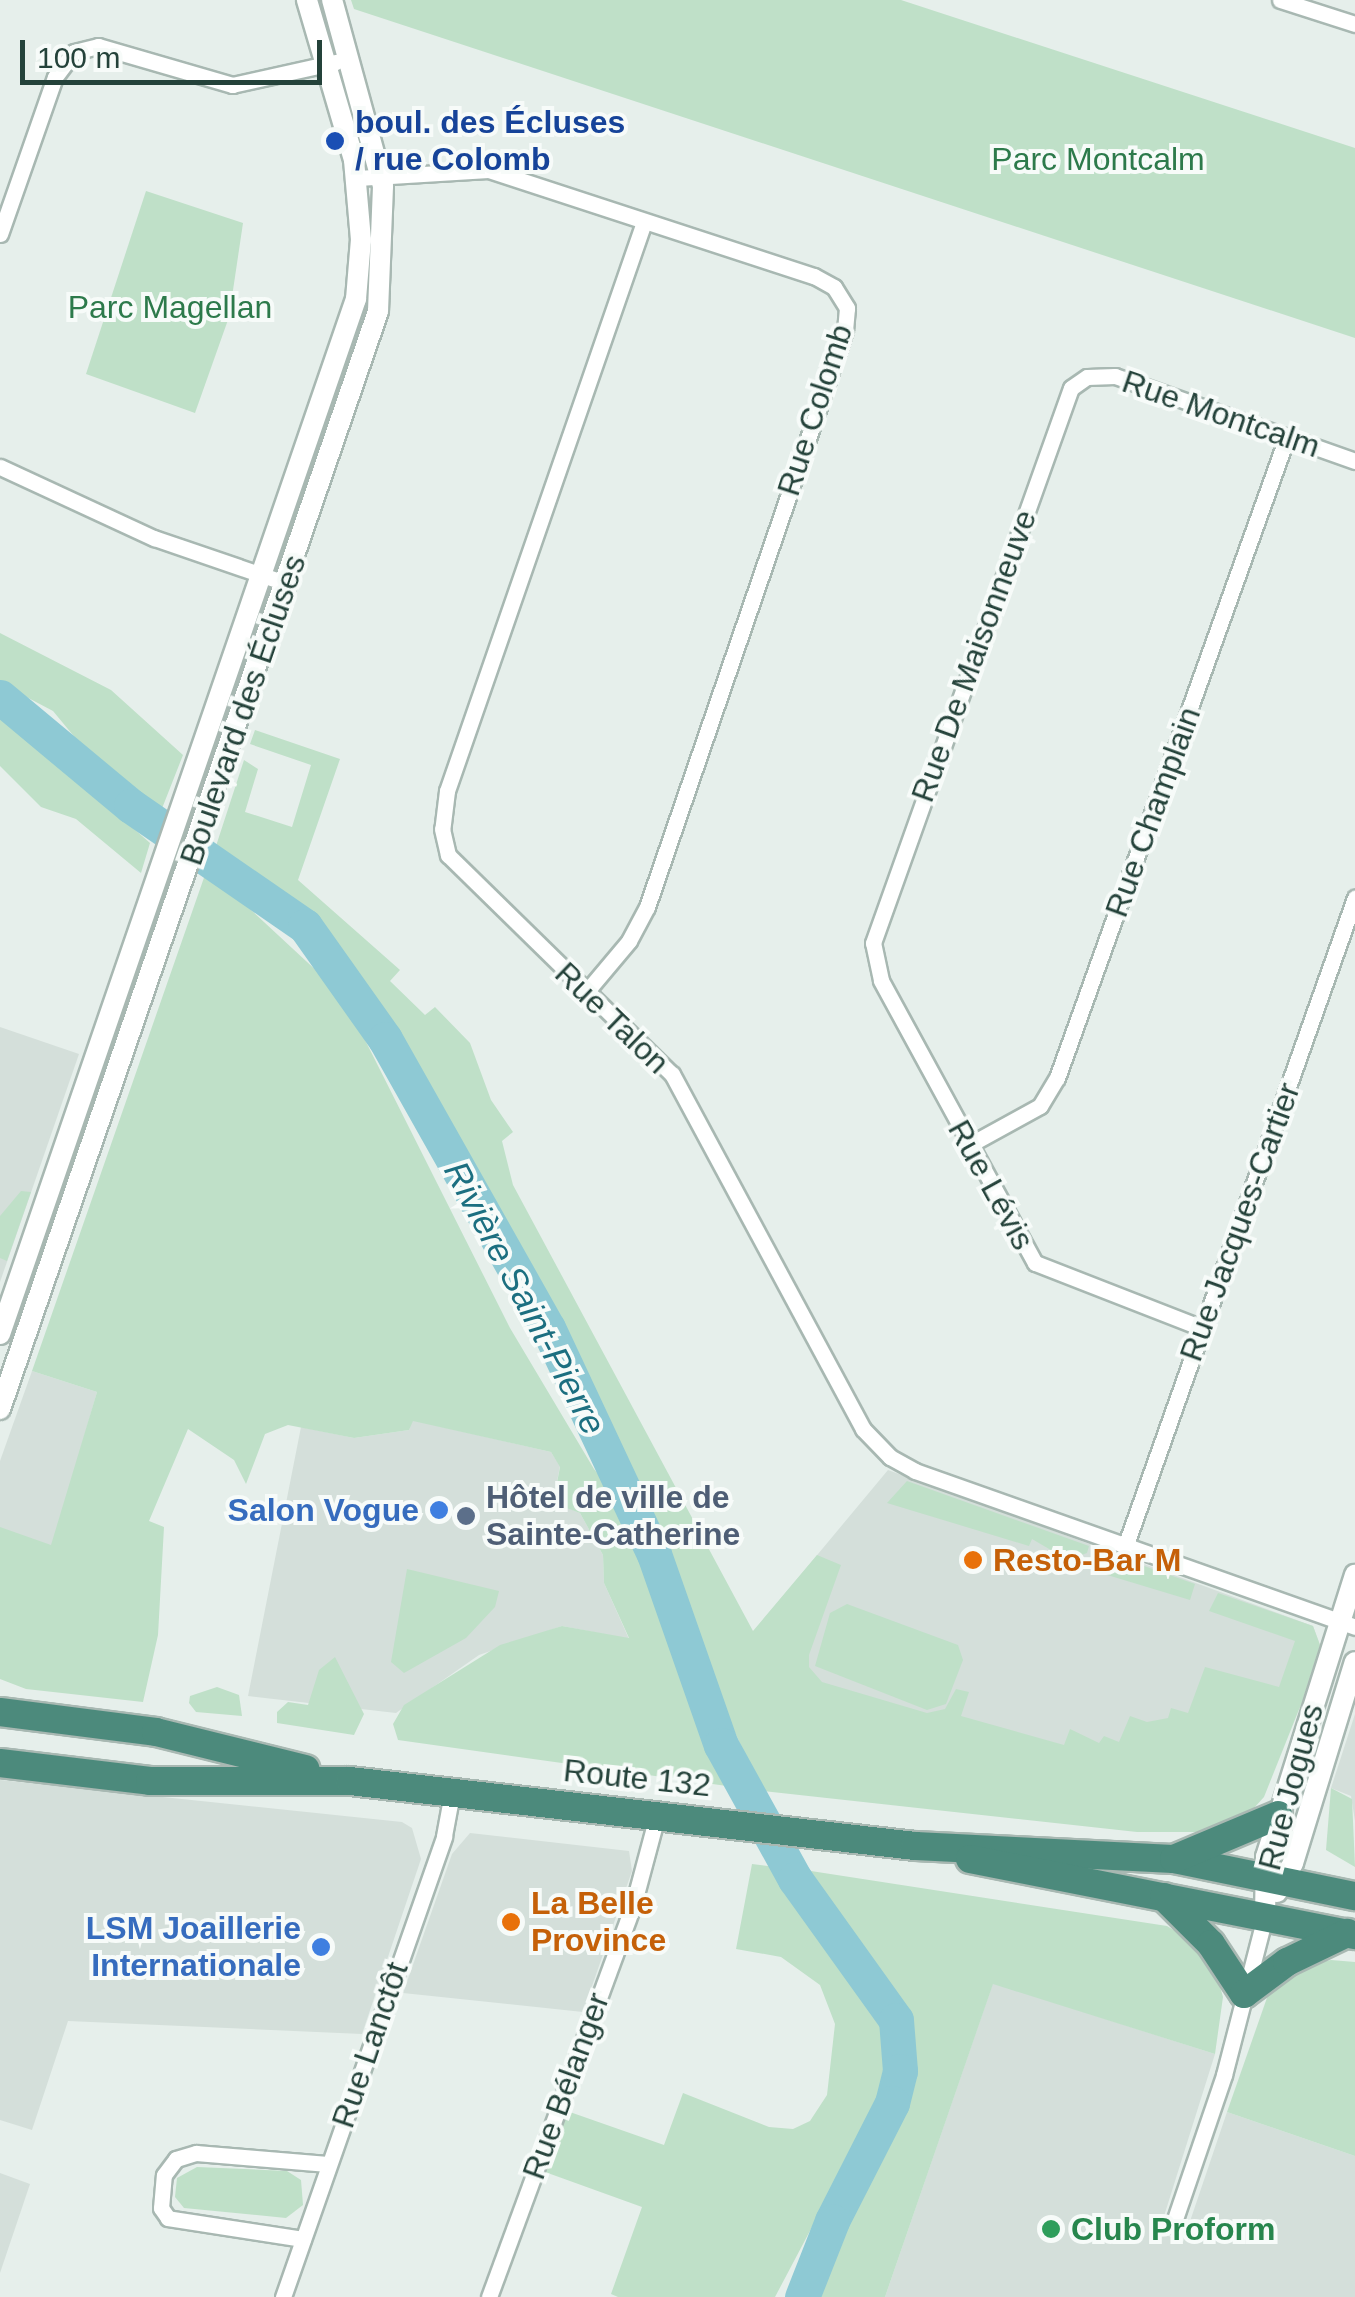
<!DOCTYPE html>
<meta charset="utf-8">
<style>
body{margin:0}
#map{position:relative;width:1355px;height:2297px;overflow:hidden;background:#e6efeb;font-family:Arial,sans-serif}
div>[style]{position:absolute}
.built>*{inset:0;background:#d4dfda}
.green>*{inset:0;background:#bfe0c8}
.river>*{height:35px;margin:-17.5px;padding:0 17.5px;transform-origin:17.5px;border-radius:17.5px;background:#8ec9d4}
.roads{filter:drop-shadow(2px 0 #a8b8b2) drop-shadow(-2px 0 #a8b8b2) drop-shadow(0 2px #a8b8b2) drop-shadow(0 -2px #a8b8b2)}
.minor>*{height:15px;margin:-7.5px;padding:0 7.5px;transform-origin:7.5px;border-radius:7.5px;background:#fff}
.tertiary>*{height:20px;margin:-10px;padding:0 10px;transform-origin:10px;border-radius:10px;background:#fff}
.trunk>*{height:28px;margin:-14px;padding:0 14px;transform-origin:14px;border-radius:14px;background:#4c8a7c}
.dots>*{width:28px;height:28px;translate:-50% -50%;box-sizing:border-box;border:5px solid #f7fbf9;border-radius:50%}
span{translate:-50% -50%;white-space:nowrap;text-align:center;line-height:1.15;-webkit-text-stroke:8px #f7fbf9;paint-order:stroke}
.transit-label{font-size:32px;color:#164399;font-weight:700}
.left{translate:0 -50%;text-align:left}
.park-label{font-size:32px;color:#2d7a4b}
.street-label{font-size:32px;color:#24423a}
.service-label{font-size:32px;color:#4e5e75;font-weight:700}
.shop-label{font-size:32px;color:#366cbe;font-weight:700}
.right{translate:-100% -50%;text-align:right}
.food-label{font-size:32px;color:#c56008;font-weight:700}
.leisure-label{font-size:32px;color:#27864d;font-weight:700}
.water-label{font-size:35px;color:#1c6f80;font-style:italic}
.scale{position:absolute;left:20px;top:40px;width:302px;height:45px;box-sizing:border-box;border:5px solid #24423a;border-top:0;padding-left:12px;font-size:30px;line-height:35px;white-space:nowrap;color:#24423a;-webkit-text-stroke:8px #f7fbf9;paint-order:stroke}
</style>
<div id="map">
<div class="built">
<div style="clip-path:polygon(0 1027px,79px 1054px,0 1282px)"></div>
<div style="clip-path:polygon(32px 1371px,97px 1392px,52px 1548px,0 1534px,0 1461px)"></div>
<div style="clip-path:polygon(412px 1420px,551px 1452px,560px 1466px,553px 1502px,580px 1513px,603px 1555px,604px 1583px,629px 1639px,562px 1626px,479px 1655px,396px 1713px,248px 1696px,301px 1427px,354px 1438px,409px 1430px)"></div>
<div style="clip-path:polygon(888px 1470px,1313px 1626px,1320px 1645px,1300px 1708px,1189px 1722px,1085px 1763px,807px 1691px,753px 1632px)"></div>
<div style="clip-path:polygon(1355px 1714px,1355px 1821px,1351px 1796px,1331px 1788px)"></div>
<div style="clip-path:polygon(0 1780px,402px 1822px,412px 1828px,421px 1859px,362px 2034px,68px 2021px,32px 2130px,0 2120px)"></div>
<div style="clip-path:polygon(470px 1833px,629px 1851px,632px 1871px,583px 2012px,403px 1993px,452px 1854px)"></div>
<div style="clip-path:polygon(993px 1983px,1215px 2054px,1159px 2232px,1183px 2242px,1227px 2112px,1355px 2156px,1355px 2297px,885px 2297px)"></div>
<div style="clip-path:polygon(0 2173px,30px 2184px,0 2273px)"></div>
</div>
<div class="green">
<div style="clip-path:polygon(351px 0,901px 0,1355px 148px,1355px 338px,354px 9px)"></div>
<div style="clip-path:polygon(146px 191px,243px 223px,229px 317px,195px 413px,86px 374px)"></div>
<div style="clip-path:polygon(0 633px,111px 690px,183px 755px,161px 811px,106px 775px,53px 711px,0 683px)"></div>
<div style="clip-path:polygon(0 711px,150px 843px,141px 873px,76px 819px,41px 807px,0 766px)"></div>
<div style="clip-path:polygon(255px 730px,340px 759px,298px 880px,400px 970px,390px 981px,425px 1015px,435px 1007px,470px 1043px,491px 1100px,513px 1132px,502px 1141px,513px 1185px,753px 1631px,817px 1555px,841px 1565px,809px 1655px,809px 1667px,822px 1682px,927px 1713px,945px 1709px,956px 1689px,969px 1692px,961px 1716px,1064px 1745px,1070px 1729px,1099px 1743px,1104px 1736px,1119px 1742px,1130px 1716px,1147px 1722px,1168px 1718px,1171px 1708px,1188px 1713px,1205px 1667px,1279px 1687px,1295px 1641px,1209px 1611px,1218px 1593px,1313px 1626px,1320px 1645px,1302px 1702px,1264px 1797px,1244px 1819px,1212px 1832px,1137px 1832px,763px 1791px,722px 1706px,667px 1541px,630px 1466px,533px 1313px,415px 1078px,327px 946px,216px 846px,244px 760px,258px 769px,245px 812px,292px 827px,311px 765px,250px 744px)"></div>
<div style="clip-path:polygon(207px 869px,320px 974px,364px 1038px,510px 1328px,594px 1469px,636px 1522px,637px 1545px,667px 1615px,702px 1731px,734px 1787px,398px 1740px,393px 1724px,404px 1705px,500px 1645px,562px 1626px,629px 1638px,604px 1583px,603px 1555px,580px 1513px,553px 1503px,560px 1467px,551px 1452px,413px 1421px,409px 1430px,354px 1438px,288px 1425px,265px 1434px,246px 1484px,234px 1460px,188px 1429px,149px 1521px,164px 1527px,158px 1635px,143px 1702px,26px 1689px,0 1679px,0 1527px,51px 1545px,97px 1392px,32px 1371px)"></div>
<div style="clip-path:polygon(21px 1191px,31px 1192px,7px 1261px,0 1258px,0 1216px)"></div>
<div style="clip-path:polygon(907px 1481px,1089px 1546px,1087px 1553px,1068px 1560px,1032px 1539px,1029px 1546px,887px 1503px)"></div>
<div style="clip-path:polygon(1113px 1555px,1195px 1584px,1190px 1600px,1104px 1574px)"></div>
<div style="clip-path:polygon(407px 1569px,499px 1591px,495px 1607px,466px 1638px,404px 1673px,391px 1662px)"></div>
<div style="clip-path:polygon(847px 1604px,958px 1645px,963px 1660px,946px 1704px,927px 1710px,815px 1666px,830px 1613px)"></div>
<div style="clip-path:polygon(335px 1657px,364px 1714px,354px 1735px,277px 1723px,277px 1712px,288px 1702px,308px 1705px,319px 1670px)"></div>
<div style="clip-path:polygon(217px 1687px,239px 1695px,242px 1716px,196px 1712px,189px 1703px,190px 1696px)"></div>
<div style="clip-path:polygon(1331px 1788px,1352px 1799px,1355px 1867px,1326px 1850px)"></div>
<div style="clip-path:polygon(752px 1864px,775px 1867px,881px 2025px,885px 2067px,877px 2104px,775px 2297px,618px 2297px,611px 2294px,642px 2207px,545px 2172px,567px 2111px,664px 2145px,683px 2093px,769px 2127px,793px 2129px,810px 2121px,827px 2095px,835px 2024px,820px 1985px,781px 1957px,736px 1949px)"></div>
<div style="clip-path:polygon(798px 1869px,1167px 1926px,1198px 1945px,1215px 1969px,1223px 1997px,1215px 2054px,993px 1984px,885px 2297px,813px 2297px,897px 2109px,907px 2041px,897px 2006px,874px 1966px)"></div>
<div style="clip-path:polygon(1331px 1960px,1355px 1962px,1355px 2156px,1227px 2112px,1269px 1992px,1303px 1966px)"></div>
<div style="clip-path:polygon(197px 2167px,287px 2171px,301px 2180px,303px 2205px,286px 2218px,184px 2208px,175px 2197px,177px 2178px)"></div>
</div>
<div class="river">
<div style="left:0;top:697px;width:170px;rotate:39.8deg"></div>
<div style="left:131px;top:806px;width:211px;rotate:34.6deg"></div>
<div style="left:305px;top:926px;width:138px;rotate:54.7deg"></div>
<div style="left:385px;top:1039px;width:332px;rotate:60.6deg"></div>
<div style="left:548px;top:1328px;width:250px;rotate:64.9deg"></div>
<div style="left:654px;top:1554px;width:202px;rotate:70.7deg"></div>
<div style="left:721px;top:1745px;width:153px;rotate:61.1deg"></div>
<div style="left:795px;top:1879px;width:173px;rotate:54.4deg"></div>
<div style="left:896px;top:2020px;width:51px;rotate:85.5deg"></div>
<div style="left:900px;top:2071px;width:33px;rotate:104deg"></div>
<div style="left:892px;top:2103px;width:132px;rotate:117deg"></div>
<div style="left:832px;top:2221px;width:82px;rotate:111.5deg"></div>
</div>
<div class="roads">
<div class="minor">
<div style="left:1280px;top:0;width:79px;rotate:17.7deg"></div>
<div style="left:357px;top:178px;width:132px;rotate:-3.5deg"></div>
<div style="left:489px;top:170px;width:342px;rotate:18.1deg"></div>
<div style="left:814px;top:276px;width:23px;rotate:29deg"></div>
<div style="left:834px;top:287px;width:25px;rotate:58deg"></div>
<div style="left:847px;top:308px;width:23px;rotate:95deg"></div>
<div style="left:845px;top:331px;width:609px;rotate:108.97deg"></div>
<div style="left:647px;top:907px;width:38px;rotate:118deg"></div>
<div style="left:629px;top:941px;width:65px;rotate:130deg"></div>
<div style="left:644px;top:222px;width:602px;rotate:109.1deg"></div>
<div style="left:447px;top:791px;width:38px;rotate:97deg"></div>
<div style="left:442px;top:829px;width:27px;rotate:77deg"></div>
<div style="left:448px;top:855px;width:313px;rotate:44.4deg"></div>
<div style="left:672px;top:1074px;width:403px;rotate:61.7deg"></div>
<div style="left:863px;top:1429px;width:39px;rotate:46deg"></div>
<div style="left:890px;top:1457px;width:29px;rotate:29deg"></div>
<div style="left:915px;top:1471px;width:467px;rotate:19.5deg"></div>
<div style="left:0;top:234px;width:166px;rotate:-70.7deg"></div>
<div style="left:55px;top:77px;width:31px;rotate:-53deg"></div>
<div style="left:74px;top:52px;width:25px;rotate:-14deg"></div>
<div style="left:98px;top:46px;width:140px;rotate:16.2deg"></div>
<div style="left:232px;top:85px;width:107px;rotate:-12.5deg"></div>
<div style="left:0;top:467px;width:170px;rotate:24.8deg"></div>
<div style="left:154px;top:538px;width:142px;rotate:18.9deg"></div>
<div style="left:969px;top:1145px;width:81px;rotate:-28.8deg"></div>
<div style="left:1040px;top:1106px;width:33px;rotate:-59deg"></div>
<div style="left:1057px;top:1078px;width:681px;rotate:-70.26deg"></div>
<div style="left:1202px;top:1328px;width:179px;rotate:-158.7deg"></div>
<div style="left:1035px;top:1263px;width:322px;rotate:-118.6deg"></div>
<div style="left:881px;top:980px;width:38px;rotate:-102deg"></div>
<div style="left:873px;top:943px;width:589px;rotate:-70.37deg"></div>
<div style="left:1071px;top:388px;width:19px;rotate:-35deg"></div>
<div style="left:1087px;top:377px;width:28px;rotate:-2deg"></div>
<div style="left:1115px;top:376px;width:255px;rotate:19.5deg"></div>
<div style="left:1125px;top:1547px;width:689px;rotate:-70.49deg"></div>
<div style="left:1173px;top:2225px;width:158px;rotate:-71.2deg"></div>
<div style="left:1224px;top:2075px;width:164px;rotate:-75.5deg"></div>
<div style="left:303px;top:2239px;width:137px;rotate:-171.2deg"></div>
<div style="left:168px;top:2218px;width:12px;rotate:-125deg"></div>
<div style="left:161px;top:2208px;width:33px;rotate:-85deg"></div>
<div style="left:164px;top:2175px;width:20px;rotate:-53deg"></div>
<div style="left:176px;top:2159px;width:21px;rotate:-17deg"></div>
<div style="left:196px;top:2153px;width:132px;rotate:4.8deg"></div>
<div style="left:283px;top:2297px;width:488px;rotate:-70.7deg"></div>
<div style="left:444px;top:1836px;width:44px;rotate:-79.5deg"></div>
<div style="left:489px;top:2297px;width:421px;rotate:-69.8deg"></div>
<div style="left:634px;top:1902px;width:89px;rotate:-75deg"></div>
</div>
<div class="tertiary">
<div style="left:0;top:1334px;width:1095px;rotate:-71.02deg"></div>
<div style="left:356px;top:299px;width:59px;rotate:-85.2deg"></div>
<div style="left:361px;top:240px;width:80px;rotate:-95deg"></div>
<div style="left:354px;top:160px;width:167px;rotate:-106.4deg"></div>
<div style="left:0;top:1409px;width:1161px;rotate:-71deg"></div>
<div style="left:378px;top:311px;width:125px;rotate:-87.7deg"></div>
<div style="left:383px;top:186px;width:193px;rotate:-105.3deg"></div>
<div style="left:1277px;top:1892px;width:33px;rotate:-61deg"></div>
<div style="left:1293px;top:1863px;width:210px;rotate:-72.9deg"></div>
<div style="left:1265px;top:1916px;width:59px;rotate:-89deg"></div>
<div style="left:1266px;top:1857px;width:296px;rotate:-72.5deg"></div>
</div>
<div class="trunk">
<div style="left:0;top:1712px;width:157px;rotate:7.3deg"></div>
<div style="left:156px;top:1732px;width:154px;rotate:13.9deg"></div>
<div style="left:0;top:1763px;width:151px;rotate:6.8deg"></div>
<div style="left:150px;top:1781px;width:200px"></div>
<div style="left:350px;top:1781px;width:569px;rotate:6.56deg"></div>
<div style="left:915px;top:1846px;width:259px;rotate:2.9deg"></div>
<div style="left:1174px;top:1859px;width:185px;rotate:11.6deg"></div>
<div style="left:970px;top:1859px;width:392px;rotate:11.2deg"></div>
<div style="left:1174px;top:1859px;width:113px;rotate:-22.9deg"></div>
<div style="left:1164px;top:1897px;width:66px;rotate:45deg"></div>
<div style="left:1211px;top:1944px;width:60px;rotate:56.6deg"></div>
<div style="left:1244px;top:1994px;width:54px;rotate:-36.7deg"></div>
<div style="left:1287px;top:1962px;width:67px;rotate:-25.8deg"></div>
</div>
</div>
<div class="dots">
<div style="left:335px;top:141px;background:#1a4fb4"></div>
<div style="left:439px;top:1510px;background:#3f7fe0"></div>
<div style="left:466px;top:1516px;background:#5c6f8a"></div>
<div style="left:973px;top:1560px;background:#e8710a"></div>
<div style="left:511px;top:1922px;background:#e8710a"></div>
<div style="left:321px;top:1947px;background:#3f7fe0"></div>
<div style="left:1051px;top:2229px;background:#2e9e5b"></div>
</div>
<div class="transit-label">
<span class="left" style="left:355px;top:141px">boul. des Écluses<br>/ rue Colomb</span>
</div>
<div class="park-label">
<span style="left:1098px;top:159px">Parc Montcalm</span>
<span style="left:170px;top:307px">Parc Magellan</span>
</div>
<div class="street-label">
<span style="left:815px;top:410px;rotate:-72deg">Rue Colomb</span>
<span style="left:1221px;top:414px;rotate:19deg">Rue Montcalm</span>
<span style="left:974px;top:656px;rotate:-70deg">Rue De Maisonneuve</span>
<span style="left:243px;top:710px;rotate:-71deg">Boulevard des Écluses</span>
<span style="left:1153px;top:812px;rotate:-70deg">Rue Champlain</span>
<span style="left:612px;top:1018px;rotate:44deg">Rue Talon</span>
<span style="left:991px;top:1185px;rotate:61deg">Rue Lévis</span>
<span style="left:1240px;top:1222px;rotate:-70deg">Rue Jacques-Cartier</span>
<span style="left:637px;top:1778px;rotate:6deg">Route 132</span>
<span style="left:1291px;top:1787px;rotate:-75deg">Rue Jogues</span>
<span style="left:370px;top:2045px;rotate:-71deg">Rue Lanctôt</span>
<span style="left:566px;top:2086px;rotate:-70deg">Rue Bélanger</span>
</div>
<div class="service-label">
<span class="left" style="left:486px;top:1516px">Hôtel de ville de<br>Sainte-Catherine</span>
</div>
<div class="shop-label">
<span class="right" style="left:419px;top:1510px">Salon Vogue</span>
<span class="right" style="left:301px;top:1947px">LSM Joaillerie<br>Internationale</span>
</div>
<div class="food-label">
<span class="left" style="left:993px;top:1560px">Resto-Bar M</span>
<span class="left" style="left:531px;top:1922px">La Belle<br>Province</span>
</div>
<div class="leisure-label">
<span class="left" style="left:1071px;top:2229px">Club Proform</span>
</div>
<div class="water-label">
<span style="left:525px;top:1298px;rotate:62deg">Rivière Saint-Pierre</span>
</div>
<div class="scale">100 m</div>
</div>
